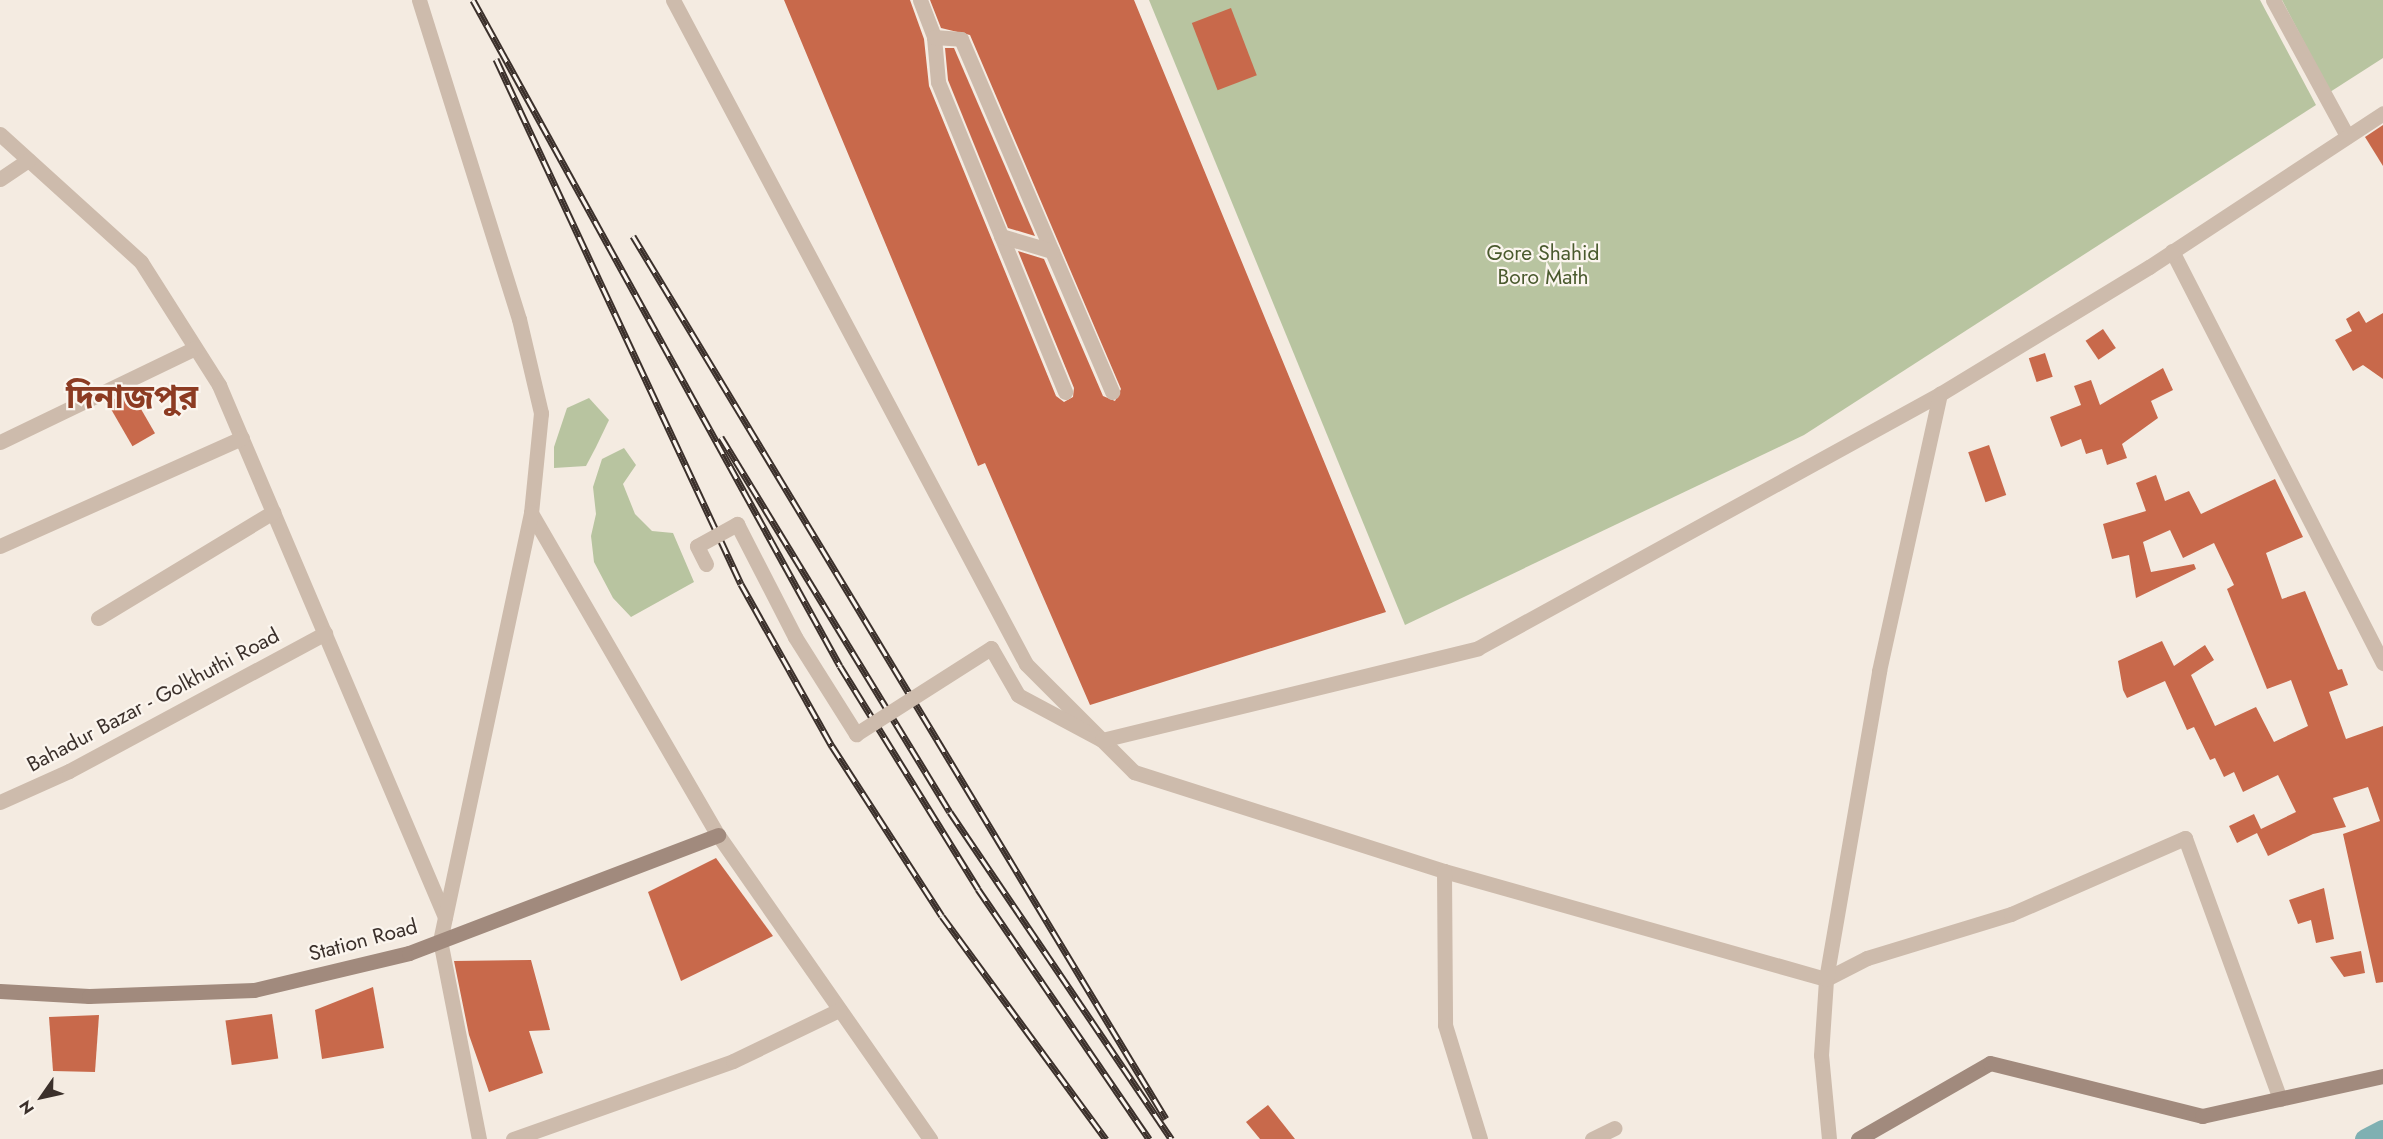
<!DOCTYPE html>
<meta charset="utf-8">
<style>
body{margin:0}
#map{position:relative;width:2383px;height:1139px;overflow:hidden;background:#f4ebe1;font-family:Jost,"Noto Sans Bengali",sans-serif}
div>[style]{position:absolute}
.green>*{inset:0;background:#b8c4a0}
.canal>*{height:21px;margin:-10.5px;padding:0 10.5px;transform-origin:10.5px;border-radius:10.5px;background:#7fb0b2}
.building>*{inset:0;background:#c8694b;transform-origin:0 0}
.street>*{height:15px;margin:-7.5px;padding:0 7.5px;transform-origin:7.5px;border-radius:7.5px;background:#cdbbac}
.secondary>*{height:15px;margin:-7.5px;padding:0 7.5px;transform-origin:7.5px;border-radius:7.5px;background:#a18a7d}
.rail>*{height:7px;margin-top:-3.5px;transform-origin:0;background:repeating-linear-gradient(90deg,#fbf5ee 0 14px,#3b302b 0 28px);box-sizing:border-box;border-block:2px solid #3b302b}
.street-bridge>*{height:15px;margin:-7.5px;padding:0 7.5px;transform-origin:7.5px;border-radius:7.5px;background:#cdbbac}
span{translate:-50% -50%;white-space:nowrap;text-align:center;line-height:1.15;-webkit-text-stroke:4.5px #fbf5ee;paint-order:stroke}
.park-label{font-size:21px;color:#4a5a2e}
.street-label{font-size:21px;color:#3b302b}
.town-label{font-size:33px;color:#8c3b22;font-weight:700}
.north{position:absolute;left:12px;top:1067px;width:60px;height:60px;-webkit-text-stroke:4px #fbf5ee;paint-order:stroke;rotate:236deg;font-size:16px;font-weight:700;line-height:24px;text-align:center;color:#3b302b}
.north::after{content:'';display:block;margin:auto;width:21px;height:27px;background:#3b302b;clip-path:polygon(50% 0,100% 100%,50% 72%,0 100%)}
</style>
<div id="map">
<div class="green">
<div style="clip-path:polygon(1149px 0,2260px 0,2316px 105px,1804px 435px,1405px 625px)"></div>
<div style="clip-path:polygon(2282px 0,2383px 0,2383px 58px,2330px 92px)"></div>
<div style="clip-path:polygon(589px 398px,609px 420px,596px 447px,586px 466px,554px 468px,554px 447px,567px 408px)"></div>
<div style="clip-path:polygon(624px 448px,636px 465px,623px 484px,635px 514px,652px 531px,673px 533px,694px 582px,631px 617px,613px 598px,594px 562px,591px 536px,596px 514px,593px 487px,602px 459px)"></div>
</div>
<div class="canal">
<div style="left:2365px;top:1139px;width:20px;rotate:-27deg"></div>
</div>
<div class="building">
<div style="clip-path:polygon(784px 0,910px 0,924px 39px,929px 86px,1056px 396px,1064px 402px,1073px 397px,1074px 388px,1018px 251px,1044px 259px,1103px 396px,1115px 401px,1121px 389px,970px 35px,941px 28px,930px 0,1134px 0,1386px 612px,1090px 705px,985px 463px,978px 466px)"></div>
<div style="left:1231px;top:8px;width:72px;height:42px;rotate:69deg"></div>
<div style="clip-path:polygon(945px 48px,954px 48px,1035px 236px,1008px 228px,948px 80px)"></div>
<div style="clip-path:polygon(2383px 125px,2383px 166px,2365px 137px)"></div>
<div style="clip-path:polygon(2359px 311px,2366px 323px,2383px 313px,2383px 379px,2363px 365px,2353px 371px,2335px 340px,2352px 331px,2346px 319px)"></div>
<div style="left:2103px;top:329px;width:23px;height:21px;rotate:56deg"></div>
<div style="left:2045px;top:353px;width:25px;height:17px;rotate:72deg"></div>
<div style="clip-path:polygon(2163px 368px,2173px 390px,2151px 401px,2158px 418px,2122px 444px,2127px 458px,2107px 465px,2102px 449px,2086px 454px,2081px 439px,2061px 447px,2050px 417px,2081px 405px,2074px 386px,2091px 380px,2100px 405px)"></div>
<div style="left:130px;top:390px;width:50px;height:26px;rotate:60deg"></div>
<div style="left:1989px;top:445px;width:53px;height:22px;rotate:71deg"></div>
<div style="clip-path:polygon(2156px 475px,2165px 501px,2189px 491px,2201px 514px,2275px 479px,2303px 537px,2266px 553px,2282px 599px,2305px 591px,2338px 670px,2342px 669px,2348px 685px,2329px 692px,2346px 739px,2383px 726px,2383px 982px,2376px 983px,2343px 834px,2380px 821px,2368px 787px,2333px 798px,2346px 827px,2313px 834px,2268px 856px,2257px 833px,2237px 843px,2229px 826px,2254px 814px,2261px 829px,2296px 812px,2278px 775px,2243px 792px,2234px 772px,2224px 777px,2215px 758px,2210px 760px,2194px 727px,2187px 730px,2165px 681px,2127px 698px,2123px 690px,2118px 661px,2162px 641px,2174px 666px,2205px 645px,2214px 660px,2191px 675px,2215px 726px,2256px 707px,2274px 742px,2308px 726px,2291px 680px,2267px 689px,2227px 589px,2234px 585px,2214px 543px,2183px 558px,2170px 530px,2143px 542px,2151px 572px,2194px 564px,2196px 569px,2136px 598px,2129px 555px,2112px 559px,2103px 524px,2146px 511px,2136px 483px)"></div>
<div style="clip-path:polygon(716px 858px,773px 936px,681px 981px,648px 892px)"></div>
<div style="clip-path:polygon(2324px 888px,2334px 939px,2316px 943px,2311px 920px,2298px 924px,2289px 900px)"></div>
<div style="clip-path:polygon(2361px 951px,2365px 973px,2344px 977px,2330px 957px)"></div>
<div style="clip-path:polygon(531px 960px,550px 1030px,529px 1031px,543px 1073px,489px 1092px,469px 1035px,454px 961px)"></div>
<div style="clip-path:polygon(373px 987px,384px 1048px,322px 1059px,315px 1010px)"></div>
<div style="left:272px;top:1014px;width:45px;height:47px;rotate:82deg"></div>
<div style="clip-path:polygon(99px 1015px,95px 1072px,53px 1071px,49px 1017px)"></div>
<div style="clip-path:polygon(1268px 1105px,1295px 1139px,1260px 1139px,1246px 1122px)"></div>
</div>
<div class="street">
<div style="left:419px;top:0;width:334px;rotate:72.6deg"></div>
<div style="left:519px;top:319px;width:97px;rotate:76.8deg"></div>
<div style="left:541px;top:413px;width:100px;rotate:95.7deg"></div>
<div style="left:531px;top:513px;width:372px;rotate:59.9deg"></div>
<div style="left:718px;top:835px;width:371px;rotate:55.1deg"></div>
<div style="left:673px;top:0;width:752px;rotate:62deg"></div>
<div style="left:1026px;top:664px;width:153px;rotate:45deg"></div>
<div style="left:1134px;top:772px;width:325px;rotate:17.7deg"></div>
<div style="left:1444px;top:871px;width:397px;rotate:15.8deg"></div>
<div style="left:1826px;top:979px;width:46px;rotate:-27.1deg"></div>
<div style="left:1867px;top:958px;width:151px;rotate:-17deg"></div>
<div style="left:2011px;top:914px;width:190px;rotate:-23.6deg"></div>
<div style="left:2185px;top:838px;width:278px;rotate:70deg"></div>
<div style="left:920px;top:0;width:40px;rotate:69deg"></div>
<div style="left:934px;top:37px;width:45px;rotate:84.9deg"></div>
<div style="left:938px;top:82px;width:335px;rotate:67.7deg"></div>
<div style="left:2273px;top:0;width:155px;rotate:61.4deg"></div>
<div style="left:934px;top:37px;width:27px;rotate:4deg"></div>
<div style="left:961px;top:39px;width:384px;rotate:66.8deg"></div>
<div style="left:0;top:134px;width:190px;rotate:42.2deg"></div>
<div style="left:141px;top:262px;width:146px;rotate:57.6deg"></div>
<div style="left:219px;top:385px;width:578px;rotate:66.98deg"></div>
<div style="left:0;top:179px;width:34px;rotate:-34deg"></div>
<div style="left:1001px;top:236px;width:53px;rotate:16.4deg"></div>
<div style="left:2172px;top:251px;width:463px;rotate:62.9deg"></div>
<div style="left:0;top:442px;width:216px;rotate:-25.7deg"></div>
<div style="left:737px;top:524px;width:127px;rotate:62.8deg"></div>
<div style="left:795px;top:637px;width:115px;rotate:57.8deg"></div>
<div style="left:0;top:546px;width:265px;rotate:-24.1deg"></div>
<div style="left:98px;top:618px;width:205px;rotate:-31.2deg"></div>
<div style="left:1018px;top:695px;width:95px;rotate:28.2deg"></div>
<div style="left:1102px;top:740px;width:387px;rotate:-13.7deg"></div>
<div style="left:1478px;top:648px;width:527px;rotate:-28.8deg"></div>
<div style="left:1940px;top:394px;width:245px;rotate:-31.3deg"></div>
<div style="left:2149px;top:267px;width:280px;rotate:-33.3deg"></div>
<div style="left:0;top:802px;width:76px;rotate:-24.2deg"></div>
<div style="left:69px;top:771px;width:291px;rotate:-28.3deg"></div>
<div style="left:1444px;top:871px;width:154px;rotate:89.6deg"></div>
<div style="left:1445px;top:1025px;width:119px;rotate:72.9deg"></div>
<div style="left:479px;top:1139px;width:202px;rotate:-101.1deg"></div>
<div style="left:440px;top:941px;width:438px;rotate:-78deg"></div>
<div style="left:513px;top:1139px;width:233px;rotate:-19.5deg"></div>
<div style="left:733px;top:1061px;width:118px;rotate:-25.7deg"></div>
<div style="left:1592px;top:1139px;width:25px;rotate:-26deg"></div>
<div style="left:1829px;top:1139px;width:84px;rotate:-95.4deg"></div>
<div style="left:1821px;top:1055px;width:76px;rotate:-86.2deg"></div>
<div style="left:1826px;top:979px;width:313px;rotate:-80.2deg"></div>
<div style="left:1879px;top:671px;width:284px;rotate:-77.6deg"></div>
</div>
<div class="secondary">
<div style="left:0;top:991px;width:89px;rotate:3.2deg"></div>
<div style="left:89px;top:996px;width:165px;rotate:-2.1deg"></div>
<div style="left:254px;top:990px;width:159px;rotate:-13.4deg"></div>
<div style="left:409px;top:953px;width:331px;rotate:-20.9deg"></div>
<div style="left:1858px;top:1139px;width:152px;rotate:-29.9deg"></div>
<div style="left:1990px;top:1063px;width:219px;rotate:14deg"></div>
<div style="left:2202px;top:1116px;width:185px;rotate:-12.5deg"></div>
</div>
<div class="rail">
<div style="left:473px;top:0;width:760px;rotate:61.14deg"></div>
<div style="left:840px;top:666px;width:262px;rotate:58.2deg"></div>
<div style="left:978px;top:889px;width:303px;rotate:55.6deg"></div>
<div style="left:496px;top:59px;width:579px;rotate:64.98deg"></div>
<div style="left:741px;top:584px;width:186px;rotate:60.7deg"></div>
<div style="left:832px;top:746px;width:202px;rotate:57.1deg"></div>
<div style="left:942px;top:916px;width:277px;rotate:53.7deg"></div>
<div style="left:633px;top:236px;width:1031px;rotate:58.88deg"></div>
<div style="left:721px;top:437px;width:439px;rotate:58.6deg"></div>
<div style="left:950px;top:812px;width:395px;rotate:55.9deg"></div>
</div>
<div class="street-bridge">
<div style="left:706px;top:564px;width:20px;rotate:-117deg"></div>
<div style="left:697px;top:546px;width:46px;rotate:-28.8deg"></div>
<div style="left:856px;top:734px;width:160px;rotate:-32.5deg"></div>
<div style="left:991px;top:648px;width:54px;rotate:60.1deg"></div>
</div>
<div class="park-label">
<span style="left:1543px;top:265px">Gore Shahid<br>Boro Math</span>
</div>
<div class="street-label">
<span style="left:153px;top:700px;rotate:-28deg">Bahadur Bazar - Golkhuthi Road</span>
<span style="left:363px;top:940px;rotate:-15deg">Station Road</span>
</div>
<div class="town-label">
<span style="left:132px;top:397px">দিনাজপুর</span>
</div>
<div class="north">N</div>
</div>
